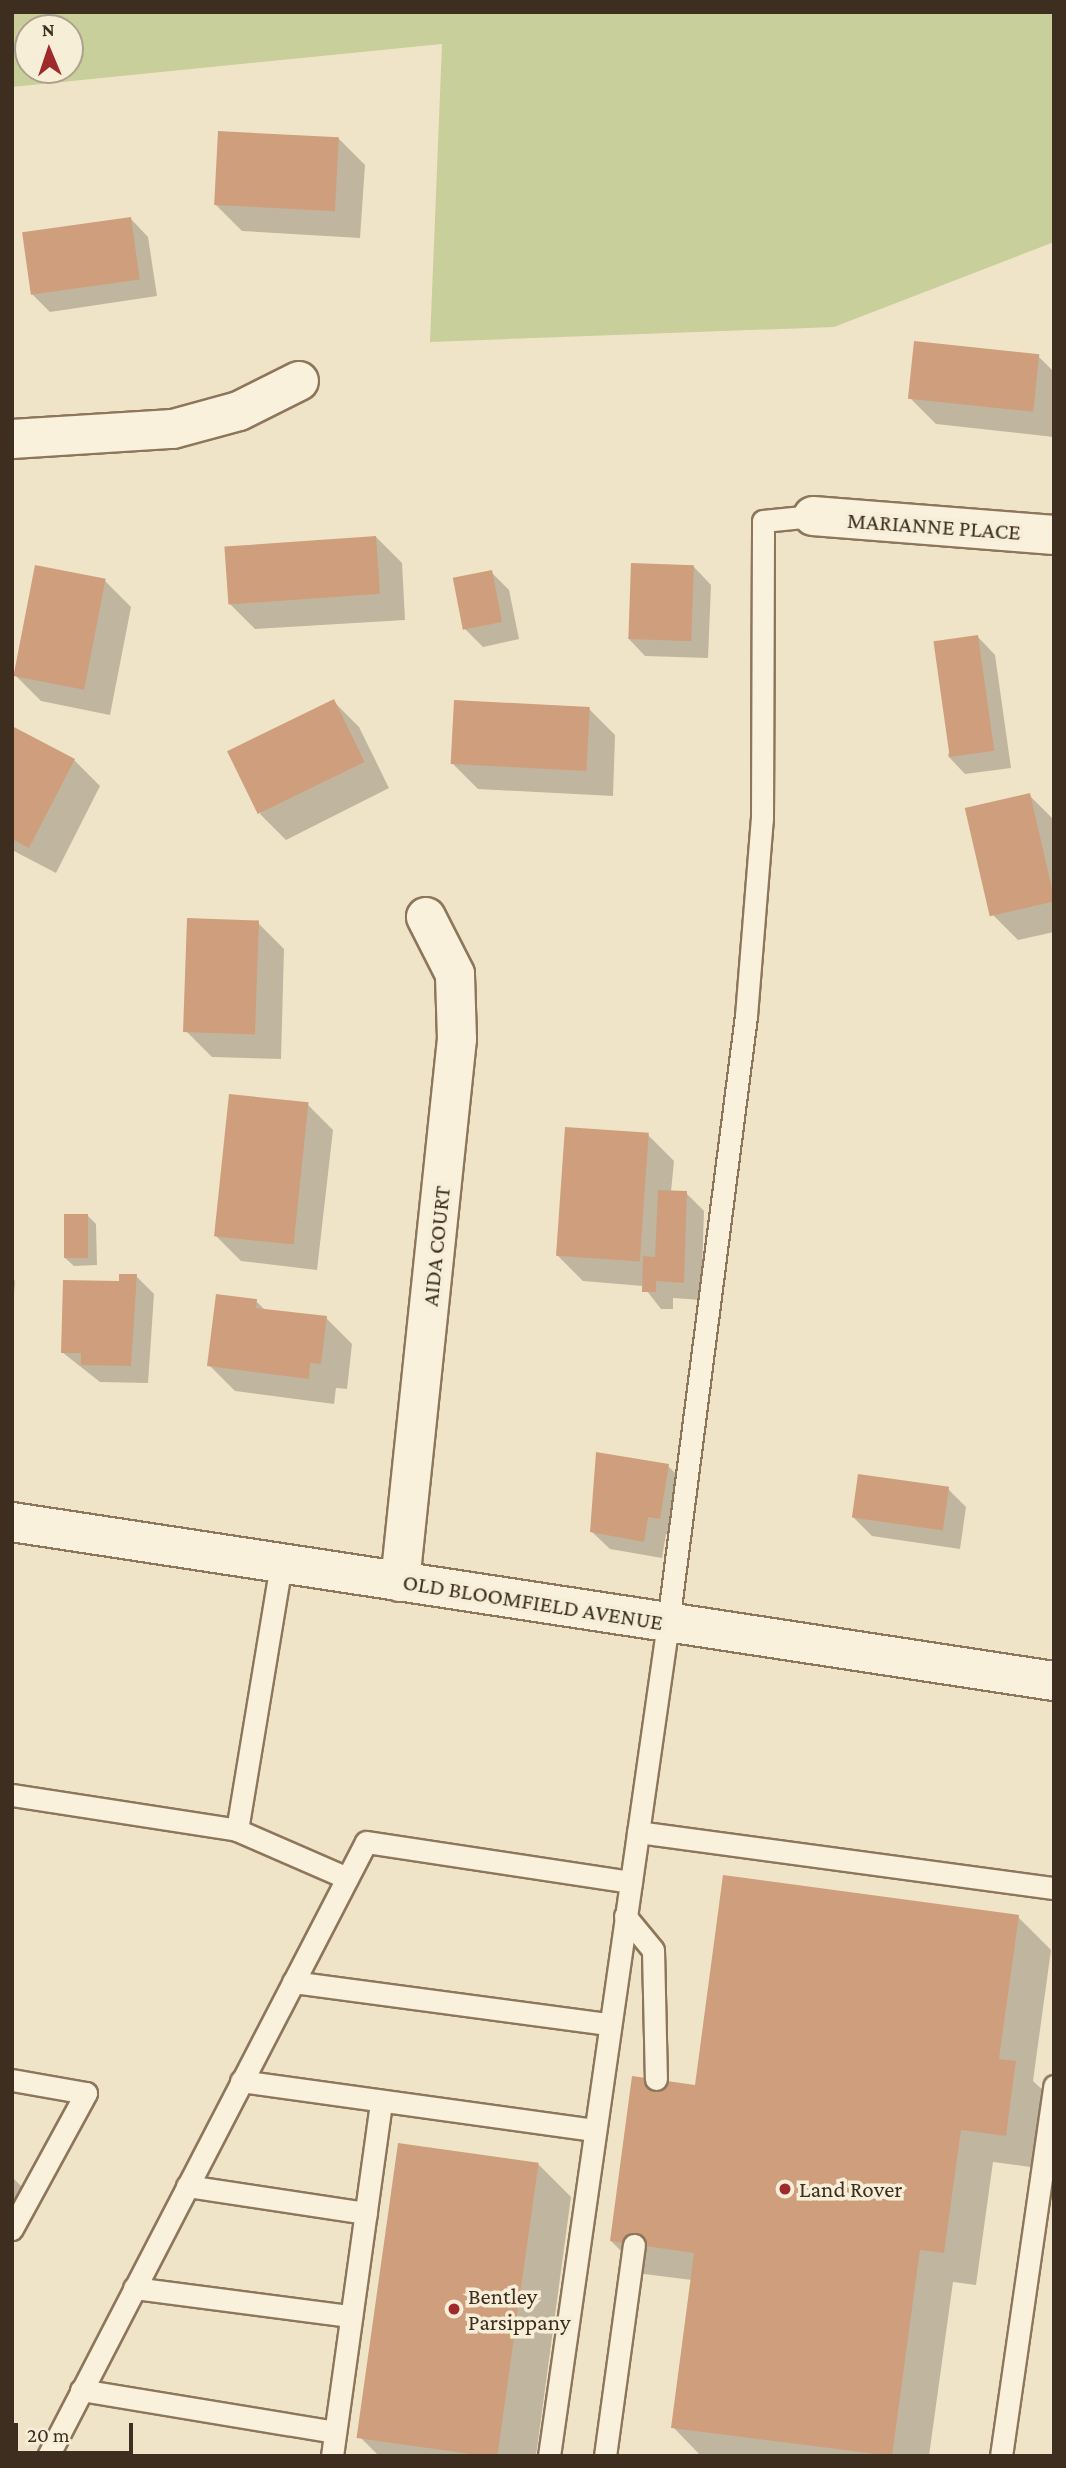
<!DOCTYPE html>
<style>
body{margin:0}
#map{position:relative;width:1066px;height:2468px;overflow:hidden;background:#f0e4c8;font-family:"Crimson Pro",serif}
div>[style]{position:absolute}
.green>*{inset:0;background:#c9cf9b}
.shadow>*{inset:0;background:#0003}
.building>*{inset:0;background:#cf9f7d;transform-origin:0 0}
.roads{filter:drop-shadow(2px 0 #8d765c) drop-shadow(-2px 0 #8d765c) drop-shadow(0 2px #8d765c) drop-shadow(0 -2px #8d765c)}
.lane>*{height:21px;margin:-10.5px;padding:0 10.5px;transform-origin:10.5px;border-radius:10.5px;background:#faf1dc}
.street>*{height:38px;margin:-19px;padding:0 19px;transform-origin:19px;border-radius:19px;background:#faf1dc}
.secondary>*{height:38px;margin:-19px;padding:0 19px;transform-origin:19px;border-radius:19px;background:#faf1dc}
.dots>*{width:19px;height:19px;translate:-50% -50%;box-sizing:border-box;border:4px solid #f7eed8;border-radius:50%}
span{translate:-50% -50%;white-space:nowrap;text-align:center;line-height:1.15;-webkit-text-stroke:7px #f7eed8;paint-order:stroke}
.street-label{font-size:23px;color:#3d2e20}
.poi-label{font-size:23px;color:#3d2e20}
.left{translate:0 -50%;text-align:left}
.frame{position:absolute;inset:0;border:14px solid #3d2e20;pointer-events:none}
.north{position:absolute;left:14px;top:14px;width:70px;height:70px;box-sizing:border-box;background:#f7eed8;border:2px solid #ada18e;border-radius:50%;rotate:358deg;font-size:19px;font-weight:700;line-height:28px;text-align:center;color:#3d2e20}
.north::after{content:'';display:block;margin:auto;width:24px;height:32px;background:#9e2a2b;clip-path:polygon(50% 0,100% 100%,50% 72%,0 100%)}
.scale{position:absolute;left:14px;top:2423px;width:119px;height:32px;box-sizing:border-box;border:4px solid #3d2e20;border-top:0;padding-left:9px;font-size:21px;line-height:24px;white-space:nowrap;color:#3d2e20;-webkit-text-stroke:5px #f7eed8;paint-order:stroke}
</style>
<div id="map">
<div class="green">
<div style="clip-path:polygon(evenodd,12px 12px,1054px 12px,1054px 242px,834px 327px,430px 342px,442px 44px,12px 87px,12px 12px,28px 28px,70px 28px,70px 70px,28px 70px,28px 28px)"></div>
</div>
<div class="shadow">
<div style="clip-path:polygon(339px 139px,365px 165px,360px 238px,242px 231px,216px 205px)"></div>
<div style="clip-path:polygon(131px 219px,148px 237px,157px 296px,50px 312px,32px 294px)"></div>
<div style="clip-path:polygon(1038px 356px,1054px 372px,1054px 437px,936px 424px,910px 398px)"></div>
<div style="clip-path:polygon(376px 537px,402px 563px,405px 620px,255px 629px,229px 603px)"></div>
<div style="clip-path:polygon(694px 567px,711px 585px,708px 658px,645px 656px,628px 638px)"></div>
<div style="clip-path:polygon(491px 572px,509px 590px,519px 639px,483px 647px,465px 629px)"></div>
<div style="clip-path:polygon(105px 581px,131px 607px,110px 715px,41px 701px,15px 675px)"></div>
<div style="clip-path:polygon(978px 637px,995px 655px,1011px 768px,965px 774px,948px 756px)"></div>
<div style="clip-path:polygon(333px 701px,359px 727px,389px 788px,286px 840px,260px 814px)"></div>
<div style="clip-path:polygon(589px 709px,615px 735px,613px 796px,478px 789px,452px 763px)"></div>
<div style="clip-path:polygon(12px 728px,74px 760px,100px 786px,56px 873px,12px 850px)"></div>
<div style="clip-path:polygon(1029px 795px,1054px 820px,1054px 932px,1018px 940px,992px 914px)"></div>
<div style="clip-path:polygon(258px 923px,284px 949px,281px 1059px,212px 1057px,186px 1031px)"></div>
<div style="clip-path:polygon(307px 1104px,333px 1130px,317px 1270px,241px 1261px,215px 1235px)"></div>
<div style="clip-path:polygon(648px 1135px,674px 1161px,671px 1192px,686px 1193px,704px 1211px,701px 1300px,673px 1298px,673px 1309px,661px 1309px,643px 1286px,583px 1281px,557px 1255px)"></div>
<div style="clip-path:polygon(88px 1216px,96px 1224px,97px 1265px,74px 1266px,65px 1258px)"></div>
<div style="clip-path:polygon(136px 1276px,154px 1294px,148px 1383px,100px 1382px,62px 1352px,120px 1283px)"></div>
<div style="clip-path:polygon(12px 1278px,15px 1281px,12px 1318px)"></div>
<div style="clip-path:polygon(256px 1301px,266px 1311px,326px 1318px,352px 1344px,347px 1389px,336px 1388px,334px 1404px,235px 1391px,209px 1365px)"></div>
<div style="clip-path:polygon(668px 1466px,686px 1484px,678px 1535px,666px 1534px,662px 1558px,610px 1549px,592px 1532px)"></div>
<div style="clip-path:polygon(948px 1489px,966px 1507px,960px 1549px,872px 1536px,854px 1518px)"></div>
<div style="clip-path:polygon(1018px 1917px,1051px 1950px,1033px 2081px,1048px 2095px,1038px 2168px,993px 2162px,976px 2285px,953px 2282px,929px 2456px,701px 2456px,673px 2427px,692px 2280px,644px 2274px,611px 2241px,696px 2087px)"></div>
<div style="clip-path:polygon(538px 2164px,571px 2197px,536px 2456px,379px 2456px,360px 2437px)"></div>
<div style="clip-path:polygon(12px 2177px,22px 2187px,12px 2224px)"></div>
</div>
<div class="building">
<div style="left:218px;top:131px;width:121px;height:74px;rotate:3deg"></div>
<div style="left:131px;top:217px;width:63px;height:110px;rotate:82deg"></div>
<div style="left:914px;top:341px;width:126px;height:58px;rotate:6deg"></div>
<div style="left:376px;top:536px;width:58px;height:152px;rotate:86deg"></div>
<div style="left:631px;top:563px;width:63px;height:76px;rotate:2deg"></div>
<div style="left:35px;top:565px;width:72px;height:113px;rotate:11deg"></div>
<div style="left:492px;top:570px;width:53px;height:40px;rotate:79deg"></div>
<div style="left:978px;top:635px;width:117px;height:45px;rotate:82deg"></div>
<div style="left:334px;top:699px;width:70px;height:119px;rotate:64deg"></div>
<div style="left:454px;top:700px;width:136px;height:64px;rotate:3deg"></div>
<div style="clip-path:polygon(12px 726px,75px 759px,29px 848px,12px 839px)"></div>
<div style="left:1030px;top:793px;width:111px;height:67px;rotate:77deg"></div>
<div style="left:187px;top:918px;width:72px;height:114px;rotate:2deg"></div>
<div style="left:229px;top:1094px;width:80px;height:143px;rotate:6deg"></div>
<div style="left:565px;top:1127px;width:84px;height:129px;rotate:4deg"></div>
<div style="clip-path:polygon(658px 1190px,687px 1191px,684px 1283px,656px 1281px,656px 1292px,642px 1292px,643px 1256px,655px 1257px)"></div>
<div style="left:64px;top:1214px;width:24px;height:44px"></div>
<div style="clip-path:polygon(119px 1274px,137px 1274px,131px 1366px,81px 1365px,81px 1353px,61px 1353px,63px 1280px,119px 1281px)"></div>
<div style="clip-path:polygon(216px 1294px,257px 1299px,256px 1308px,327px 1316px,321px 1364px,310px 1363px,309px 1379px,207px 1366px)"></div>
<div style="clip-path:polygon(596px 1452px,669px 1464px,660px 1519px,648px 1517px,644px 1542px,590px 1532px)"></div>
<div style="left:858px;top:1474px;width:92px;height:44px;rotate:8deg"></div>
<div style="clip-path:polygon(723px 1875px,1019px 1915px,999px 2059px,1016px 2061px,1006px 2136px,961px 2130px,944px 2253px,920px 2250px,892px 2456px,671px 2428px,694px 2253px,610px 2241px,632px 2076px,695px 2085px)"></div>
<div style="left:398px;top:2143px;width:142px;height:298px;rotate:8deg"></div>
</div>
<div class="roads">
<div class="lane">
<div style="left:12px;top:1795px;width:228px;rotate:8.8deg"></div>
<div style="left:237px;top:1830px;width:120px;rotate:23.6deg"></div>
<div style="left:237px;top:1830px;width:270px;rotate:-80.6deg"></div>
<div style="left:638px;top:1832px;width:420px;rotate:7.7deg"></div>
<div style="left:625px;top:1916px;width:44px;rotate:50.5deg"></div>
<div style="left:653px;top:1950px;width:129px;rotate:88.7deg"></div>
<div style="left:293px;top:1982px;width:319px;rotate:7.6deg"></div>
<div style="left:12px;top:2080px;width:75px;rotate:10deg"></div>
<div style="left:86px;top:2093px;width:155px;rotate:118.6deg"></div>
<div style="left:241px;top:2081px;width:355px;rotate:7.9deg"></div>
<div style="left:187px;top:2186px;width:181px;rotate:8.6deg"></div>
<div style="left:134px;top:2288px;width:219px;rotate:7.4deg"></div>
<div style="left:81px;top:2390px;width:257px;rotate:9.4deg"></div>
<div style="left:48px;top:2456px;width:691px;rotate:-62.62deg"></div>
<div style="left:366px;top:1842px;width:268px;rotate:8.6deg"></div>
<div style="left:332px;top:2456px;width:357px;rotate:-82.1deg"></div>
<div style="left:549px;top:2456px;width:841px;rotate:-81.87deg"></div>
<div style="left:668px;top:1623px;width:612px;rotate:-82.68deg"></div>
<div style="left:746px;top:1016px;width:198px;rotate:-85.4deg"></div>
<div style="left:762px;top:819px;width:298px;rotate:-89.8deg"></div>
<div style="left:763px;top:521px;width:50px;rotate:-5.7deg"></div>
<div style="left:605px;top:2456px;width:213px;rotate:-82.2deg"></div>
<div style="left:1001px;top:2456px;width:374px;rotate:-81.8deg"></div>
</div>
<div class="street">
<div style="left:12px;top:439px;width:161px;rotate:-3.6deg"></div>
<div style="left:173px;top:429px;width:68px;rotate:-15.3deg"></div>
<div style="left:239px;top:411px;width:67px;rotate:-26.6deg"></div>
<div style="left:813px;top:516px;width:242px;rotate:4.5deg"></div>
<div style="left:400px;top:1582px;width:546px;rotate:-84.01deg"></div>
<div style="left:457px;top:1039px;width:65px;rotate:-91.8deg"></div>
<div style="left:455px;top:974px;width:64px;rotate:-117deg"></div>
</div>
<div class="secondary">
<div style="left:12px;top:1522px;width:1054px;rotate:8.68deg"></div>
</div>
</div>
<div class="dots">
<div style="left:785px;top:2189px;background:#9e2a2b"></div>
<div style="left:454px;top:2309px;background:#9e2a2b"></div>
</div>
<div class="street-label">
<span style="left:934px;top:526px;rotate:4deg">MARIANNE PLACE</span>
<span style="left:436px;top:1246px;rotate:-84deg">AIDA COURT</span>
<span style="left:533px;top:1602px;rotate:9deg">OLD BLOOMFIELD AVENUE</span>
</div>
<div class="poi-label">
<span class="left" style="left:799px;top:2189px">Land Rover</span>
<span class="left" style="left:468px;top:2309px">Bentley<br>Parsippany</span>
</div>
<div class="frame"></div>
<div class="north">N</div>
<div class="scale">20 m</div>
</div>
